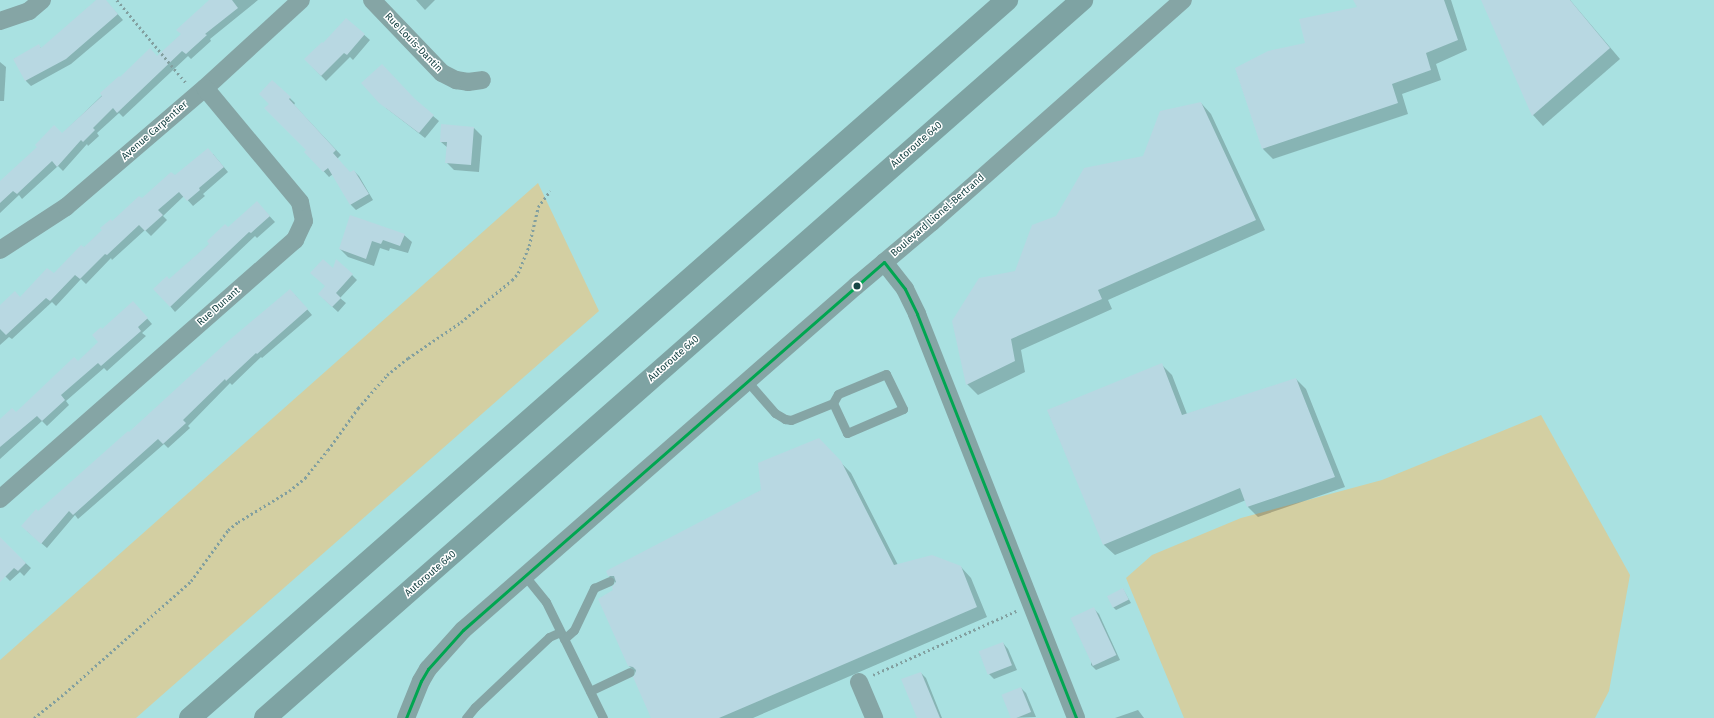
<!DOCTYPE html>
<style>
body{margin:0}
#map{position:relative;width:1714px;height:718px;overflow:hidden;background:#a9e1e1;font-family:"Fira Sans",sans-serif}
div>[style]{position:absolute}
.green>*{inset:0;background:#d3cfa2}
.shadow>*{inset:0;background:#0003}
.building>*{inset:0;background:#b8d8e2;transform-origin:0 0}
.path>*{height:2.5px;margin-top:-1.25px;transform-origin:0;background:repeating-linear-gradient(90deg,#829f9f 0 2px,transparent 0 5px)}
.lane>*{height:9px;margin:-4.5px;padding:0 4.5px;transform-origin:4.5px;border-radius:4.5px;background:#85a5a5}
.street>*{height:18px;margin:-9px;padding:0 9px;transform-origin:9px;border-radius:9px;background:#85a5a5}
.highway>*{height:22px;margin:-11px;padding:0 11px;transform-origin:11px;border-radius:11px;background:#7ea3a3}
.bus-1>*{height:3px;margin:-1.5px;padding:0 1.5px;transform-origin:1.5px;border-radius:1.5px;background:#00a651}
.dots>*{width:11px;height:11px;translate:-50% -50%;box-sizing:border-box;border:2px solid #fff;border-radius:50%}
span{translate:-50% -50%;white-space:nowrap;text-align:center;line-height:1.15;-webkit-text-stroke:3px #fff;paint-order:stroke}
.street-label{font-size:10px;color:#194546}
</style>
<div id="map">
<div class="green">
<div style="clip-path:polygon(538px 183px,599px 311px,136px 718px,0 718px,0 660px)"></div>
<div style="clip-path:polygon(1541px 415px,1630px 575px,1609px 691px,1595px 718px,1184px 718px,1126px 578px,1152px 555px,1241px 518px,1382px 480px)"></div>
</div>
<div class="shadow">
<div style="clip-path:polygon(97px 0,105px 0,123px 20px,71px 64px,31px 86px,26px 81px,14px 59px,39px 46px,42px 49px)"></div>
<div style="clip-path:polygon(212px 0,258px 0,210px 39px,211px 41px,191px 59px,188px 56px,123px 117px,119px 113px,97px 133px,99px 136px,88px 146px,87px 144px,63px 171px,58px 166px,22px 199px,19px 195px,0 213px,0 182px,62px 134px,120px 78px,157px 57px,182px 34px)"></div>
<div style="clip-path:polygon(416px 0,435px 0,425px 10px)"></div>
<div style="clip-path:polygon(1354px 0,1451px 0,1467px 50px,1436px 64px,1441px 80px,1402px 94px,1408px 114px,1273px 159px,1263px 149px,1236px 69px,1306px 44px,1358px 8px)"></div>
<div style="clip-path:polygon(1483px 0,1570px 0,1620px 59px,1543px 126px,1533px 115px)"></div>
<div style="clip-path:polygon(346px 19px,370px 40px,353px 60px,350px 57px,326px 81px,305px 59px,323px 45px)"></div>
<div style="clip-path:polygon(0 62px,6px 67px,4px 101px,0 101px)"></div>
<div style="clip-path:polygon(272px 81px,295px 103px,294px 105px,341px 155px,337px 159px,350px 173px,354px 171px,359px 176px,373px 200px,356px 210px,351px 205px,333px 174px,329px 177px,306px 152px,308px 150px,270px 104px)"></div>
<div style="clip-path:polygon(415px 101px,439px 121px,425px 138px,386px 108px)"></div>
<div style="clip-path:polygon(1201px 103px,1211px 114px,1265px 230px,1108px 300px,1112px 309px,1021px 350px,1025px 372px,978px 395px,967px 384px,1016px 271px,1057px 217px,1144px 157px)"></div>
<div style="clip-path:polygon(474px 128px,482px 136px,479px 172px,454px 170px,446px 162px,448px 148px,441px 142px)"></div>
<div style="clip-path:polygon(213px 154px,228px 172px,203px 194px,205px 196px,193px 206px,184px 196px,163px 216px,167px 220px,151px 236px,145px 230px,112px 260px,111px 258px,86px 284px,81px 279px,56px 306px,52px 302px,12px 339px,9px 337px,0 345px,0 307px,21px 298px,54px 275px,112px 222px,175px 177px)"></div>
<div style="clip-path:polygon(262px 208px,275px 222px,257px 238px,255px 236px,175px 312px,170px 306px,169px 280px,228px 228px)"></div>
<div style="clip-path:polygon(351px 217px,404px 235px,412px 242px,408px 253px,390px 248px,389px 251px,380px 248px,374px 266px,348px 257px,340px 249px)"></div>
<div style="clip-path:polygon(333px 269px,352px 275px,357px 280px,340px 298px,346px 303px,338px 312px,324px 299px,326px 287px)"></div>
<div style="clip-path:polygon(295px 295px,312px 315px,262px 358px,261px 357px,232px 385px,230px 383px,188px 426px,190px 428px,168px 448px,164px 444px,78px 519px,75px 515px,47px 548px,27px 531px,38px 512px)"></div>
<div style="clip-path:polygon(138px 308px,152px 324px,142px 333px,146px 336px,107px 371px,104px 368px,66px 401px,69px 405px,47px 426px,42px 421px,0 459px,0 421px,16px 413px,78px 362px,99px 342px,102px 330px)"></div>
<div style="clip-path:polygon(1162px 365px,1172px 375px,1187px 414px,1296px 379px,1306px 389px,1345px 487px,1258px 517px,1248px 507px,1246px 500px,1115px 555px,1104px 545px,1048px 411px)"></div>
<div style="clip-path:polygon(819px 440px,851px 473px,898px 565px,961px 567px,971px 578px,987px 617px,753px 718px,652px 718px,636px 673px,629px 666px,614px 591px,616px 583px,608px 575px,762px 490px)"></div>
<div style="clip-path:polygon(2px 541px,31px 568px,24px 576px,20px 572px,10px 581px,5px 576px,0 581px,0 543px)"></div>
<div style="clip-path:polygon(1123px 589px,1131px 603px,1116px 610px,1113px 607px)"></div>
<div style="clip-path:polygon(1094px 609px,1099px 614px,1120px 660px,1096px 670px,1091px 665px)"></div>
<div style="clip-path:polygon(1003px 643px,1008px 649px,1017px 670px,994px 679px,989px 674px,980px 653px)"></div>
<div style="clip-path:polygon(921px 673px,926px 678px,942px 718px,918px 718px)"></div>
<div style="clip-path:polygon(1021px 688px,1026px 693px,1036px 717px,1013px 718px,1003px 695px)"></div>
<div style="clip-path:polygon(1138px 710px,1144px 718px,1115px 718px)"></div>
</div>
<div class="building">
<div style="clip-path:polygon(96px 0,106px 0,118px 14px,66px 59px,25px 81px,13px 59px,39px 44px,41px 48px)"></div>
<div style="clip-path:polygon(209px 0,232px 0,238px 8px,205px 34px,207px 35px,186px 54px,182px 51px,117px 113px,113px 108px,93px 128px,95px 130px,83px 142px,81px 140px,57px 167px,52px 161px,17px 194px,13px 191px,0 203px,0 181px,37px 147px,35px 145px,54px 125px,62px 133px,102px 96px,100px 93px,119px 76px,120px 77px,150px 48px,157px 56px,181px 34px,176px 30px)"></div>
<div style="clip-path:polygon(1353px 0,1444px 0,1458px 40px,1426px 53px,1431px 70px,1392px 84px,1398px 103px,1262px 149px,1235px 68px,1268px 51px,1305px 43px,1299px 19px,1357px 7px)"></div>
<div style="clip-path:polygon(1481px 0,1570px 0,1610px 48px,1532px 116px)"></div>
<div style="clip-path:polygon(346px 18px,365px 34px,347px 55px,344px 53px,321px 76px,304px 59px,322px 42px,323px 43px)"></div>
<div style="clip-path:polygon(382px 64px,415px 99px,434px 115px,419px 133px,379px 103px,361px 83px)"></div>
<div style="clip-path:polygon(272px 80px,291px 97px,289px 99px,336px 150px,333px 153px,350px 172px,354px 170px,369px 194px,350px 205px,328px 168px,323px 172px,304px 152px,306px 150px,264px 108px,269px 104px,259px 94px)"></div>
<div style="clip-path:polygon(1201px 102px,1256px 220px,1098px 290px,1102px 299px,1011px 339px,1015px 361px,966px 385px,952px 321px,979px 278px,1015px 271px,1032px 225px,1056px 216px,1084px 168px,1143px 156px,1160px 111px)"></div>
<div style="clip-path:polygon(441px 124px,474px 127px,471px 165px,445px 163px,447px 142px,440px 142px)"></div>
<div style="clip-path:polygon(208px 148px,224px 167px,199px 188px,200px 190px,187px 201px,179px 192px,158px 210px,163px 215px,145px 231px,139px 225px,107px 255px,105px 254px,80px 279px,75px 275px,50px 301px,46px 298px,6px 335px,0 329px,0 305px,15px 291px,20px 297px,47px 268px,54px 273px,81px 245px,84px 247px,102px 230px,100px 228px,111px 219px,112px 221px,139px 196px,142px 198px,171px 172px,175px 175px)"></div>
<div style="clip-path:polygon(257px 201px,270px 216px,251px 233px,249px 232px,170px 307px,153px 289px,167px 276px,169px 279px,209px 244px,207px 241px,225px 224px,228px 227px)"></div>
<div style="clip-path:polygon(350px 215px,405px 234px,400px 246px,383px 240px,381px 244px,372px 241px,366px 259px,339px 249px)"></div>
<div style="clip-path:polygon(323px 259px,333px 268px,336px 259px,353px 274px,336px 293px,341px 298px,332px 307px,318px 294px,325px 286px,310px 273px)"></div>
<div style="clip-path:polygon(290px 289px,308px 309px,257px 354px,256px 353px,226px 381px,225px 379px,183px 420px,186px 423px,163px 444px,158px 439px,73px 515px,69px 511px,41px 544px,21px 526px,36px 509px,38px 511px,128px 431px,129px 432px,227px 342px)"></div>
<div style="clip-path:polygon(133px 301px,148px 318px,138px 327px,141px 331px,101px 366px,98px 363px,61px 395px,65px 400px,42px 421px,37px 416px,0 447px,0 419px,12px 408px,16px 412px,74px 357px,78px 361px,98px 342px,92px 335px,101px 327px,102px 329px)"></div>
<div style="clip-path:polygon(1162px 363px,1182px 415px,1296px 378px,1335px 477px,1247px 507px,1240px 488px,1103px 545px,1047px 410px)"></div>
<div style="clip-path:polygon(819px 438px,841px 461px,894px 565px,932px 555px,961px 566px,977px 607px,719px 718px,651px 718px,633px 677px,635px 675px,636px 670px,633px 667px,628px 666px,598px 599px,613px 590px,612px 587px,616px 582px,614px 576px,608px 576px,606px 571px,761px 490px,758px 463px)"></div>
<div style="clip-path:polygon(0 537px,26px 563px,18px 571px,14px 568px,0 582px)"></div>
<div style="left:1123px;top:588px;width:13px;height:18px;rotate:63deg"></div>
<div style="left:1094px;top:607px;width:53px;height:26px;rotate:65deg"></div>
<div style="left:1003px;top:642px;width:25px;height:26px;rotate:69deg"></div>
<div style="clip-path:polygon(921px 672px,940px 718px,917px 718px,901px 679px)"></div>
<div style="left:1021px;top:687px;width:27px;height:21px;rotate:68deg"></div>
</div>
<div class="path">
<div style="left:117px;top:0;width:109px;rotate:50.2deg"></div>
<div style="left:873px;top:675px;width:157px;rotate:-24.1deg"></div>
<div style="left:34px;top:718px;width:40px;rotate:-39deg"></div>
<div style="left:65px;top:693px;width:169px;rotate:-41.6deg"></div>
<div style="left:191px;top:581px;width:63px;rotate:-54deg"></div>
<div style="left:228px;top:530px;width:13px;rotate:-39deg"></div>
<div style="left:238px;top:522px;width:60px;rotate:-31.3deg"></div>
<div style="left:289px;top:491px;width:21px;rotate:-39deg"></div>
<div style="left:305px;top:478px;width:36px;rotate:-51deg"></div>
<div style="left:328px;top:450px;width:52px;rotate:-54.5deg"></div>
<div style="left:358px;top:408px;width:44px;rotate:-48.7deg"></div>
<div style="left:387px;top:375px;width:27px;rotate:-39deg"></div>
<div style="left:408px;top:358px;width:64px;rotate:-34.2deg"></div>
<div style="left:461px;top:322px;width:66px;rotate:-39.5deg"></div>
<div style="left:512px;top:280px;width:9px;rotate:-49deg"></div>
<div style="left:518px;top:273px;width:29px;rotate:-68deg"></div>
<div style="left:529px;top:246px;width:40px;rotate:-77deg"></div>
<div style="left:538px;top:207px;width:20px;rotate:-53deg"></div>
</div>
<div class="lane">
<div style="left:747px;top:381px;width:43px;rotate:48.8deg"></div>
<div style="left:775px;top:413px;width:12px;rotate:31deg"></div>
<div style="left:785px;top:419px;width:6px;rotate:9deg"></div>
<div style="left:791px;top:420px;width:45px;rotate:-22deg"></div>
<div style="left:833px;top:403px;width:10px;rotate:-61deg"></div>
<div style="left:838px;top:394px;width:52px;rotate:-22.6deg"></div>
<div style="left:886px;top:374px;width:39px;rotate:64deg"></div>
<div style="left:903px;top:409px;width:61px;rotate:156.8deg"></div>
<div style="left:847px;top:433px;width:33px;rotate:-115deg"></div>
<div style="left:525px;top:576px;width:33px;rotate:51deg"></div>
<div style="left:546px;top:602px;width:129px;rotate:63.8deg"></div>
<div style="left:564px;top:639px;width:13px;rotate:-42deg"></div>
<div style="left:574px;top:630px;width:47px;rotate:-64.5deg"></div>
<div style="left:594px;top:588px;width:17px;rotate:-24deg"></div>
<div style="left:590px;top:691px;width:44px;rotate:-25.4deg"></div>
<div style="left:466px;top:718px;width:14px;rotate:-51deg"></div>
<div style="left:475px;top:707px;width:102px;rotate:-43.4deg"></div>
<div style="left:549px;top:637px;width:12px;rotate:-24deg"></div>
</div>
<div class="street">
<div style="left:372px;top:0;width:101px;rotate:46.2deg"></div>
<div style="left:442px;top:73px;width:16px;rotate:27deg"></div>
<div style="left:456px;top:80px;width:12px;rotate:9deg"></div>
<div style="left:468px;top:82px;width:14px;rotate:-8deg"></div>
<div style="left:0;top:21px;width:31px;rotate:-19deg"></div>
<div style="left:29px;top:11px;width:17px;rotate:-40deg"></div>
<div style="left:0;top:250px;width:79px;rotate:-33.1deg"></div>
<div style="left:66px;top:207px;width:183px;rotate:-40.6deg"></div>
<div style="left:205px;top:88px;width:130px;rotate:-42.5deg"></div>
<div style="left:884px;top:262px;width:34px;rotate:52deg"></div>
<div style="left:905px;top:289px;width:28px;rotate:64deg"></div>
<div style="left:917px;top:314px;width:434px;rotate:68.5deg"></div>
<div style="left:0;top:499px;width:393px;rotate:-41.3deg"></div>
<div style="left:295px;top:240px;width:21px;rotate:-65deg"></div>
<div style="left:304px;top:221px;width:19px;rotate:-102deg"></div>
<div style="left:300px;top:202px;width:148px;rotate:-129.8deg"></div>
<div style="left:859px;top:682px;width:39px;rotate:67deg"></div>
<div style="left:406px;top:718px;width:40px;rotate:-68deg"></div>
<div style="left:421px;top:681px;width:14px;rotate:-60deg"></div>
<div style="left:428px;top:669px;width:52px;rotate:-48.1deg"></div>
<div style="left:463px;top:630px;width:522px;rotate:-41.2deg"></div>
<div style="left:856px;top:286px;width:99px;rotate:-40.1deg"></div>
<div style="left:932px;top:222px;width:335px;rotate:-41.5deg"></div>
</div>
<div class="highway">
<div style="left:190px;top:718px;width:1088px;rotate:-41.31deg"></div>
<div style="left:265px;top:718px;width:1088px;rotate:-41.31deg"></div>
</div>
<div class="bus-1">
<div style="left:406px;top:718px;width:40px;rotate:-68deg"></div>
<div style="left:421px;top:681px;width:14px;rotate:-60deg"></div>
<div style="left:428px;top:669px;width:52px;rotate:-48.1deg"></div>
<div style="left:463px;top:630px;width:559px;rotate:-41.16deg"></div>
<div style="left:884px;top:262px;width:34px;rotate:52deg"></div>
<div style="left:905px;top:289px;width:28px;rotate:64deg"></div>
<div style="left:917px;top:314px;width:434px;rotate:68.5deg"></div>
</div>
<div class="dots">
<div style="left:857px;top:286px;background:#194546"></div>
</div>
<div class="street-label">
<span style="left:413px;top:43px;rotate:46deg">Rue Louis-Dantin</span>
<span style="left:155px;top:131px;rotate:-41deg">Avenue Carpentier</span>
<span style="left:917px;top:145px;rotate:-41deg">Autoroute 640</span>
<span style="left:938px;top:216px;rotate:-41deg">Boulevard Lionel-Bertrand</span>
<span style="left:219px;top:307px;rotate:-41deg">Rue Dunant</span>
<span style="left:674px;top:359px;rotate:-41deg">Autoroute 640</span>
<span style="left:431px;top:574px;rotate:-41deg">Autoroute 640</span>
</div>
</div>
